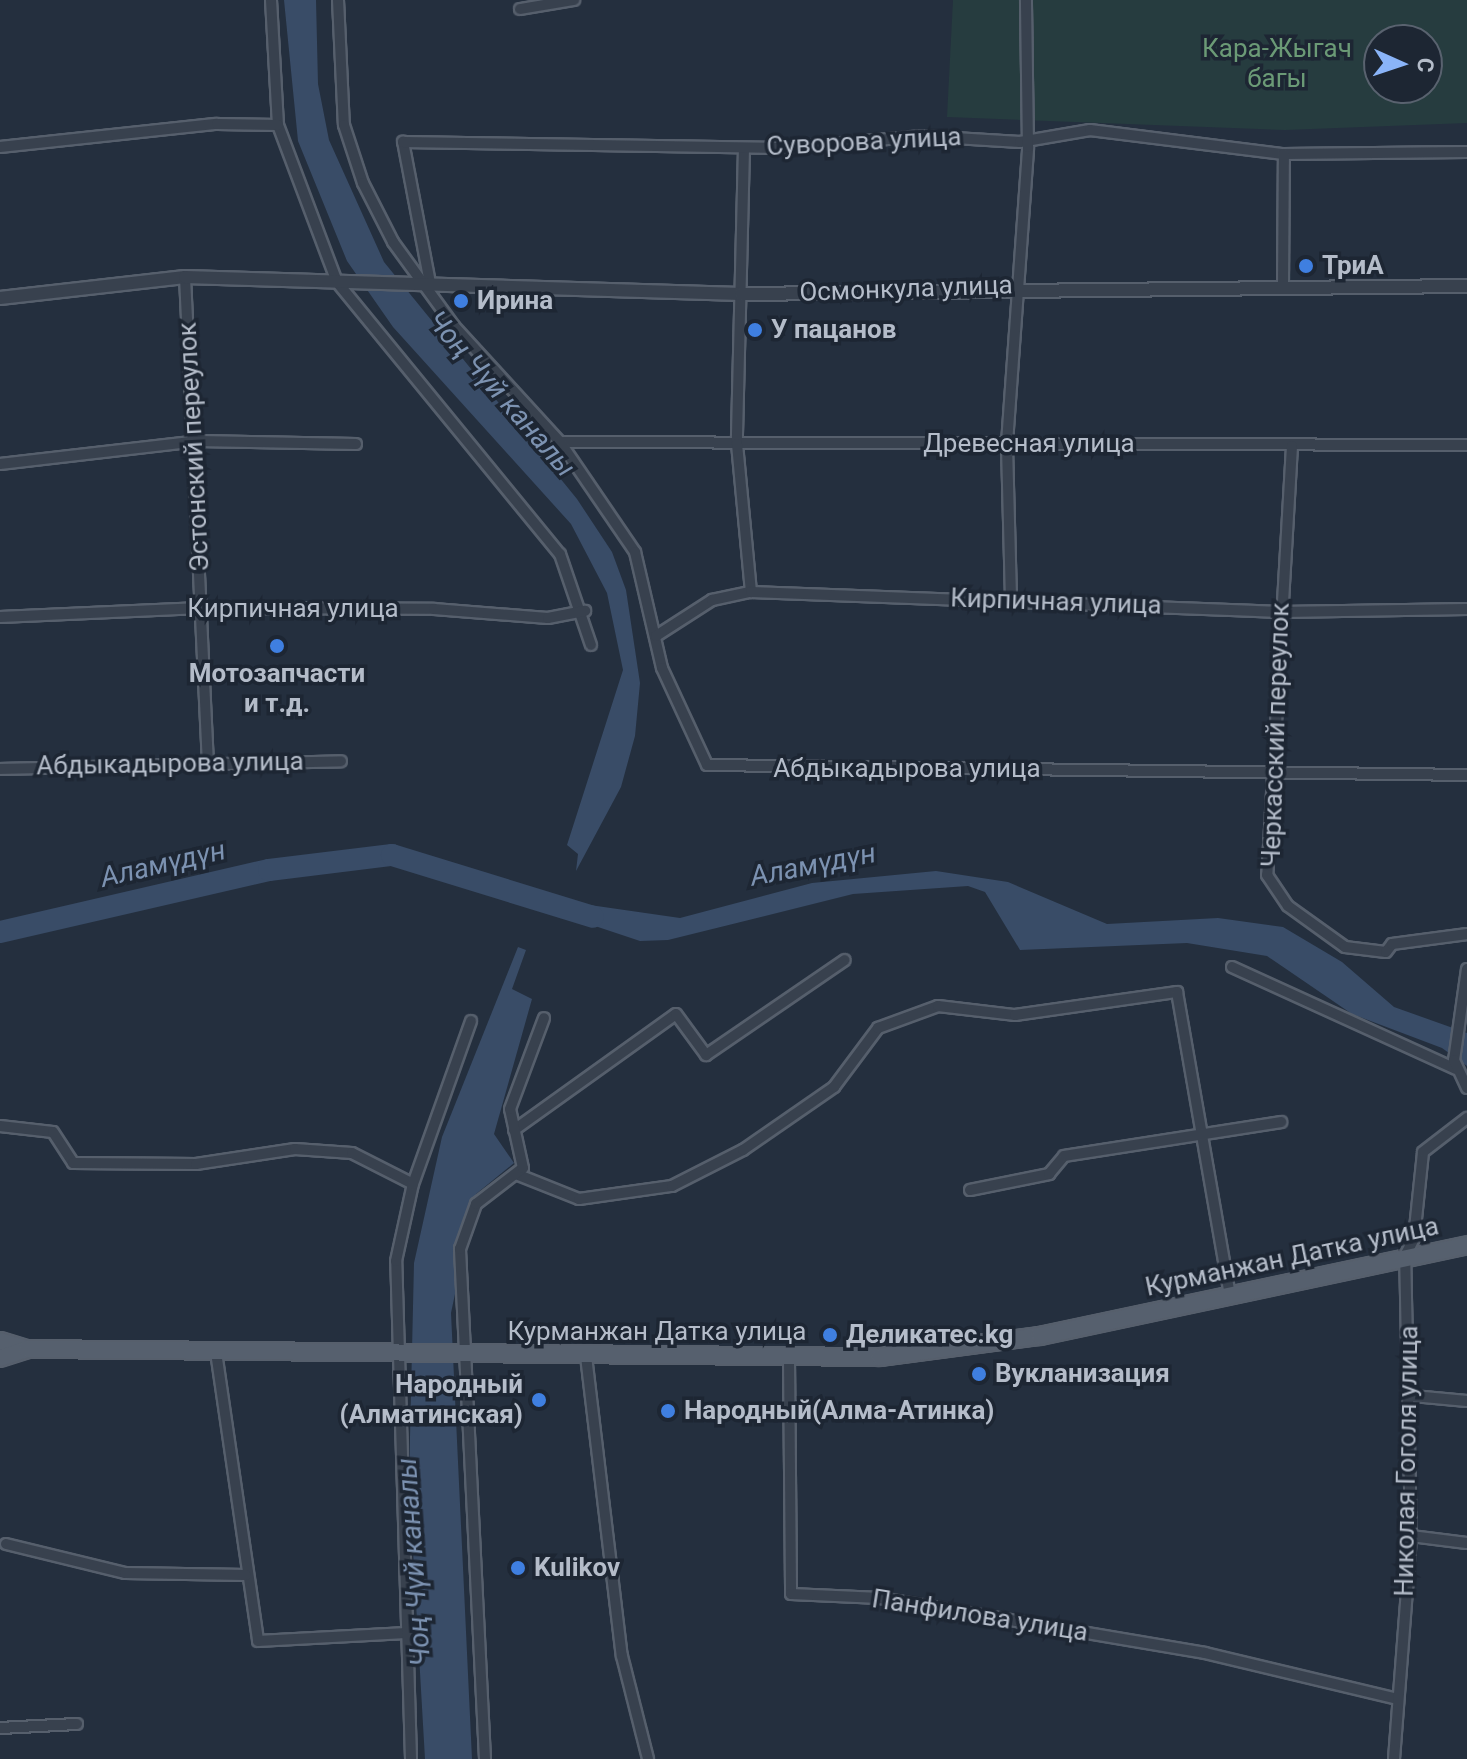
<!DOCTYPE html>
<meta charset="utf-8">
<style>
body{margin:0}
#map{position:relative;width:1467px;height:1759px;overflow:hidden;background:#242f3e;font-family:Roboto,sans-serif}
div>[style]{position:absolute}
.green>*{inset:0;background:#263c3f}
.water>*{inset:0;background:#394c67}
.river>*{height:22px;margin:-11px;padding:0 11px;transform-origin:11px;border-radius:11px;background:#394c67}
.roads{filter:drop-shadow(2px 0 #565f6c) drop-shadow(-2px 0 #565f6c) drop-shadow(0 2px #565f6c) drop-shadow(0 -2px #565f6c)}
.minor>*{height:10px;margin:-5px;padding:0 5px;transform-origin:5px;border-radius:5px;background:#38414e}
.tertiary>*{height:12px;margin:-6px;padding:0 6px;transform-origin:6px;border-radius:6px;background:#38414e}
.primary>*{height:16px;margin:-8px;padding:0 8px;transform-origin:8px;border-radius:8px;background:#56606e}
.dots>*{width:22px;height:22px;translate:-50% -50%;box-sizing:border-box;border:4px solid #1d2633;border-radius:50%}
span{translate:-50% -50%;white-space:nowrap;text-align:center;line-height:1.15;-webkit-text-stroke:7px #1d2633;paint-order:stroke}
.park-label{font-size:26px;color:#6b9a76}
.street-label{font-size:26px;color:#b4bcc9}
.poi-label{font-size:26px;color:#b4bcc9;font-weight:700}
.left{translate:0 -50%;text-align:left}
.right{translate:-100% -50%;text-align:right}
.water-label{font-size:28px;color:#7c92b1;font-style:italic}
.north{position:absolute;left:1363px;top:24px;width:80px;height:80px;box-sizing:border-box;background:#1d2633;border:2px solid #59626f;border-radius:50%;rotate:93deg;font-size:22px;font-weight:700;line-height:32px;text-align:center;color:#b4bcc9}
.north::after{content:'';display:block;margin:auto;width:28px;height:36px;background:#8ab4f8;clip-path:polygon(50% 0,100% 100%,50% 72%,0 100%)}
</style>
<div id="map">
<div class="green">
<div style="clip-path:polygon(evenodd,953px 0,1467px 0,1467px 123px,1285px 130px,947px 117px,953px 0,1379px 40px,1427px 40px,1427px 88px,1379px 88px,1379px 40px)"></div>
</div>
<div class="water">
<div style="clip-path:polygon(284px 0,316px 0,318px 84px,329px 140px,384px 262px,577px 499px,612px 552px,626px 590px,640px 683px,635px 736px,621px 787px,576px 871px,578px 854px,567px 845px,623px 670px,607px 593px,571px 524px,393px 327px,347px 261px,298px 141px)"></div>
<div style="clip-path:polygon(936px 871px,1008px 882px,1107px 924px,1218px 918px,1283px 927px,1342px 962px,1394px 1007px,1467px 1033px,1467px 1066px,1442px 1048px,1352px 1014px,1267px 956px,1187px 943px,1020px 950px,985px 892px,968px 886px,853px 894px,668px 940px,640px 941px,562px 915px,569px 902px,680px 918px,812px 883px)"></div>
<div style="clip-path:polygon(518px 947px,526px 950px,512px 989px,532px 999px,494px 1134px,514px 1163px,476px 1194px,451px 1313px,472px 1759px,425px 1759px,409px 1481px,414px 1263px,442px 1137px)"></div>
</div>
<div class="river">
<div style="left:0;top:932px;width:276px;rotate:-13deg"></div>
<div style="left:269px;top:870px;width:124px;rotate:-7deg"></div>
<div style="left:392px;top:855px;width:210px;rotate:17.1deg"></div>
</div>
<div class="roads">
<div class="minor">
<div style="left:271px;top:0;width:125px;rotate:86.8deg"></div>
<div style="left:278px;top:125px;width:168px;rotate:69.4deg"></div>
<div style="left:337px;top:282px;width:352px;rotate:50.7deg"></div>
<div style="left:560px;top:554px;width:96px;rotate:71.2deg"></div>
<div style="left:338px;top:0;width:125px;rotate:87.3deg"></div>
<div style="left:344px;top:125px;width:61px;rotate:71.9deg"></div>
<div style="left:363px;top:183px;width:66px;rotate:63deg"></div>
<div style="left:393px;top:242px;width:104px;rotate:54deg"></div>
<div style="left:454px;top:326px;width:157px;rotate:47.6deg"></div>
<div style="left:560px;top:442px;width:907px;rotate:0.19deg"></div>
<div style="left:520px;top:9px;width:55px;rotate:-9.5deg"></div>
<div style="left:0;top:147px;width:218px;rotate:-6.1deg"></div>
<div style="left:217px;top:124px;width:61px;rotate:0.9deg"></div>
<div style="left:744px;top:148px;width:296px;rotate:91.4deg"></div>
<div style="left:737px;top:444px;width:149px;rotate:84.6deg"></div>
<div style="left:185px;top:277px;width:486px;rotate:87.3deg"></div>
<div style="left:430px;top:283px;width:144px;rotate:-100.8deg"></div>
<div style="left:403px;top:142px;width:380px;rotate:0.9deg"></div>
<div style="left:783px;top:148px;width:140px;rotate:-4.9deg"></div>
<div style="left:922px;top:136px;width:98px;rotate:3.5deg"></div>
<div style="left:1020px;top:142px;width:71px;rotate:-9.7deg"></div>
<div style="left:1090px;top:130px;width:195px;rotate:7.1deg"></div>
<div style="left:1284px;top:154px;width:183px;rotate:-0.6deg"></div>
<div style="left:1283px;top:286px;width:132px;rotate:-89.6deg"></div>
<div style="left:560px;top:442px;width:133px;rotate:55.7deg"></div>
<div style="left:635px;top:552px;width:119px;rotate:76.9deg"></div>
<div style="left:662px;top:668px;width:107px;rotate:65.1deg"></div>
<div style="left:707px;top:765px;width:760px;rotate:0.75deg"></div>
<div style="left:1292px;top:446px;width:430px;rotate:93.3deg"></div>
<div style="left:1267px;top:875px;width:37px;rotate:56deg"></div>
<div style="left:1288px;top:906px;width:70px;rotate:35.7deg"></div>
<div style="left:1345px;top:947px;width:41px;rotate:7deg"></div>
<div style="left:1386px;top:952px;width:10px;rotate:-53deg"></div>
<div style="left:1392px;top:944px;width:76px;rotate:-7.6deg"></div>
<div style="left:0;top:464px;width:199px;rotate:-6.6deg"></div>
<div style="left:198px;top:441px;width:158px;rotate:1.1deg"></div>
<div style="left:1011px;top:599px;width:156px;rotate:-91.5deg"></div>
<div style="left:1007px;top:443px;width:297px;rotate:-85.9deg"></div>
<div style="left:1028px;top:147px;width:147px;rotate:-90.8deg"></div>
<div style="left:0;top:617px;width:201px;rotate:-2.6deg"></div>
<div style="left:201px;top:608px;width:233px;rotate:0.2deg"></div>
<div style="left:434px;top:609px;width:114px;rotate:4.5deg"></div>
<div style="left:548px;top:618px;width:38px;rotate:-11deg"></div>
<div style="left:656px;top:636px;width:67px;rotate:-32.7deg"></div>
<div style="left:712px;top:600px;width:40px;rotate:-12deg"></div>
<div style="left:751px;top:592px;width:530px;rotate:2.16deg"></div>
<div style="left:1281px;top:612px;width:186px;rotate:-0.9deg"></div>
<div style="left:0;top:769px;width:341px;rotate:-1.3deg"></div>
<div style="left:1232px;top:967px;width:246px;rotate:24.5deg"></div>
<div style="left:1467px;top:969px;width:92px;rotate:98.1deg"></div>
<div style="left:1454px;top:1060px;width:31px;rotate:65deg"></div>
<div style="left:0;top:1126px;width:53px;rotate:6.5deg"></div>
<div style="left:53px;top:1132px;width:37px;rotate:57deg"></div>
<div style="left:73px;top:1163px;width:123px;rotate:0.5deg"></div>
<div style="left:196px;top:1164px;width:100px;rotate:-8.6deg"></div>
<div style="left:295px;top:1149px;width:57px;rotate:4deg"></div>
<div style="left:352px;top:1153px;width:68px;rotate:26.9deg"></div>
<div style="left:514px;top:1130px;width:199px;rotate:-35.6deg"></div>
<div style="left:676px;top:1014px;width:51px;rotate:53.8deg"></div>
<div style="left:706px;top:1055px;width:168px;rotate:-34.4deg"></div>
<div style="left:516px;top:1174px;width:68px;rotate:21.6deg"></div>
<div style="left:579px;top:1199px;width:94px;rotate:-8deg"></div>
<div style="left:672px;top:1186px;width:80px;rotate:-26.9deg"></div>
<div style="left:743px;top:1150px;width:111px;rotate:-34.7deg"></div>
<div style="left:834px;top:1087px;width:74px;rotate:-53.3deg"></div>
<div style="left:878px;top:1028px;width:64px;rotate:-20.1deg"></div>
<div style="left:938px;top:1006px;width:78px;rotate:6.7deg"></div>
<div style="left:1015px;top:1015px;width:164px;rotate:-8.1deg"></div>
<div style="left:1177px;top:992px;width:303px;rotate:80.1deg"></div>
<div style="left:970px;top:1190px;width:81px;rotate:-11.4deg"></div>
<div style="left:1049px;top:1174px;width:23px;rotate:-50deg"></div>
<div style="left:1064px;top:1156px;width:220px;rotate:-8.9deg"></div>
<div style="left:216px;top:1352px;width:292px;rotate:81.7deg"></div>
<div style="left:258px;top:1641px;width:148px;rotate:-3.1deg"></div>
<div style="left:586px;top:1356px;width:302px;rotate:83.2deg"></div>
<div style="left:622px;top:1656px;width:106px;rotate:75.8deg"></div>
<div style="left:789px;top:1358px;width:236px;rotate:89.5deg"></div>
<div style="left:791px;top:1594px;width:89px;rotate:2.6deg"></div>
<div style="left:880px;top:1598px;width:330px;rotate:9.6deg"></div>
<div style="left:1205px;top:1653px;width:198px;rotate:13.4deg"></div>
<div style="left:1413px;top:1396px;width:54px;rotate:5.3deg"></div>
<div style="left:1411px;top:1536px;width:56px;rotate:7.1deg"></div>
<div style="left:6px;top:1544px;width:122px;rotate:13.7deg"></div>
<div style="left:125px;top:1573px;width:121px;rotate:0.9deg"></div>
<div style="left:0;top:1728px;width:77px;rotate:-3deg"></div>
<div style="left:411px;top:1759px;width:498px;rotate:-91.7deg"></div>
<div style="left:396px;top:1261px;width:79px;rotate:-77.6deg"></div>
<div style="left:413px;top:1184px;width:173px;rotate:-70.4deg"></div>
<div style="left:485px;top:1759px;width:511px;rotate:-92.81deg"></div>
<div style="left:460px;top:1249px;width:48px;rotate:-70.4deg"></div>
<div style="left:476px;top:1204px;width:59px;rotate:-37.5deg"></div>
<div style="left:523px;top:1168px;width:60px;rotate:-102.4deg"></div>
<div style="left:510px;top:1109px;width:97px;rotate:-69.5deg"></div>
<div style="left:1394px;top:1759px;width:224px;rotate:-85.6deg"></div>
<div style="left:1411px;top:1536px;width:280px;rotate:-91.2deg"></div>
<div style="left:1405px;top:1256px;width:20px;rotate:-63deg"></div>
<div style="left:1414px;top:1238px;width:86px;rotate:-84deg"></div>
<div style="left:1423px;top:1152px;width:56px;rotate:-37.7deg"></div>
</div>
<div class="tertiary">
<div style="left:0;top:298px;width:186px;rotate:-6.5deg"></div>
<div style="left:185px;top:277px;width:556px;rotate:1.75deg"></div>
<div style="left:741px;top:294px;width:726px;rotate:-0.63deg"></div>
</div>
<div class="primary">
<div style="left:0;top:1341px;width:28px;rotate:17deg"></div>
<div style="left:0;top:1358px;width:28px;rotate:-18deg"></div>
<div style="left:27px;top:1349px;width:853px;rotate:0.54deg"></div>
<div style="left:880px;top:1357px;width:161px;rotate:-7.5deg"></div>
<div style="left:1040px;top:1336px;width:437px;rotate:-12deg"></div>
</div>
</div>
<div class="dots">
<div style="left:1306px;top:266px;background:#3f7fe0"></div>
<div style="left:461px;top:301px;background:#3f7fe0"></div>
<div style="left:755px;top:330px;background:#3f7fe0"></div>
<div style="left:277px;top:646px;background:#3f7fe0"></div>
<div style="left:830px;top:1335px;background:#3f7fe0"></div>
<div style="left:979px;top:1374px;background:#3f7fe0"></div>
<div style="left:539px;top:1400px;background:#3f7fe0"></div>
<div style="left:668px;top:1411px;background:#3f7fe0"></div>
<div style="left:518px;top:1568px;background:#3f7fe0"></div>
</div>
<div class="park-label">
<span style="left:1277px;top:64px">Кара-Жыгач<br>багы</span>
</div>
<div class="street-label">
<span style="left:864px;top:142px;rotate:-3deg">Суворова улица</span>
<span style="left:906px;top:289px;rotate:-2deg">Осмонкула улица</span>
<span style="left:1029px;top:444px">Древесная улица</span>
<span style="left:194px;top:447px;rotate:-93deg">Эстонский переулок</span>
<span style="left:1056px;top:602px;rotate:2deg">Кирпичная улица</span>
<span style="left:293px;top:609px">Кирпичная улица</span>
<span style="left:1276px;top:735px;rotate:-88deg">Черкасский переулок</span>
<span style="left:170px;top:764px;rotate:-1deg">Абдыкадырова улица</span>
<span style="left:907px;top:769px">Абдыкадырова улица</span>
<span style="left:1292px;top:1257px;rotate:-12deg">Курманжан Датка улица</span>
<span style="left:657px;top:1332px">Курманжан Датка улица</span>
<span style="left:1407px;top:1461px;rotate:-89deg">Николая Гоголя улица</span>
<span style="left:980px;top:1616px;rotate:9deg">Панфилова улица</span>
</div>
<div class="poi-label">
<span class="left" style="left:1322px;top:266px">ТриА</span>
<span class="left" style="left:477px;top:301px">Ирина</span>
<span class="left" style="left:771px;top:330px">У пацанов</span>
<span style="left:277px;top:689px">Мотозапчасти<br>и т.д.</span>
<span class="left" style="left:846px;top:1335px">Деликатес.kg</span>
<span class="left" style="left:995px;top:1374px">Вукланизация</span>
<span class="right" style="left:523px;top:1400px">Народный<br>(Алматинская)</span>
<span class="left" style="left:684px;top:1411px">Народный(Алма-Атинка)</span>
<span class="left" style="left:534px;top:1568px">Kulikov</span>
</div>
<div class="water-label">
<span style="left:501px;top:394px;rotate:49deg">Чоң Чүй каналы</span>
<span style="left:163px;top:864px;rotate:-13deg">Аламүдүн</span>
<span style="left:813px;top:865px;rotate:-11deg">Аламүдүн</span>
<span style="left:414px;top:1562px;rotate:-94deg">Чоң Чүй каналы</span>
</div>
<div class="north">С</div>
</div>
